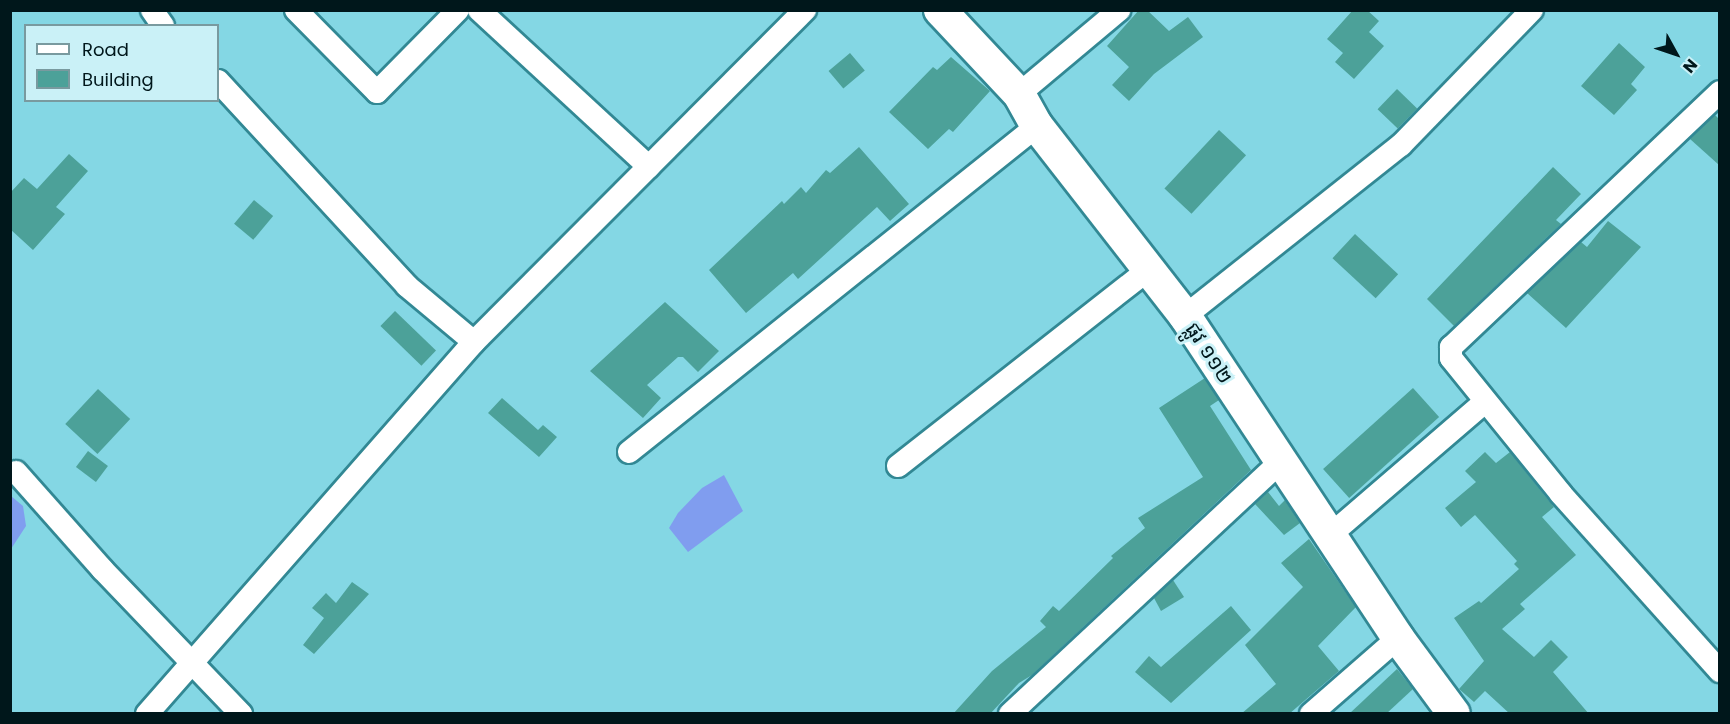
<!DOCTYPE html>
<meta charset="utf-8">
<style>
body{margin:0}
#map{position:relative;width:1730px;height:724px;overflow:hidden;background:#84d7e4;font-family:Poppins,"Noto Sans Khmer",sans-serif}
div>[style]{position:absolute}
.water>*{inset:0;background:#809def}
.building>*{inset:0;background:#4ca199;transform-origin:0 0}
.roads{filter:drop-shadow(2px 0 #328894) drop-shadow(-2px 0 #328894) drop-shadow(0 2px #328894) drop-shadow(0 -2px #328894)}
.street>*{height:22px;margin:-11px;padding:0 11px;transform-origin:11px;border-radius:11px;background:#fff}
.secondary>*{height:32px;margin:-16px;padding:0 16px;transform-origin:16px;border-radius:16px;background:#fff}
span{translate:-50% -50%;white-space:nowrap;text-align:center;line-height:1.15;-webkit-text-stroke:6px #caf1f7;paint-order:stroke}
.street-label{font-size:21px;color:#00171b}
.frame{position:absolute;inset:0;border:12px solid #00171b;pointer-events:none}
.legend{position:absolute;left:24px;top:24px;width:195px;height:78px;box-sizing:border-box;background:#caf1f7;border:2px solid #799a9f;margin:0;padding:8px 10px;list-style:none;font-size:18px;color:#00171b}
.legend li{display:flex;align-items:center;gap:12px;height:30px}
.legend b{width:30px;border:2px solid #799a9f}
.north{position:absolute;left:1646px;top:24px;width:60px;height:60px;-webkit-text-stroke:4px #caf1f7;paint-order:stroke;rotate:130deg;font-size:16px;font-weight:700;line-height:24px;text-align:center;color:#00171b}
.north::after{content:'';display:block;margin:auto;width:21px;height:27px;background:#00171b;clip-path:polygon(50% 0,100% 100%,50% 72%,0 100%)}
</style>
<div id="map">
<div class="water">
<div style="clip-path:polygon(724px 475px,743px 511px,688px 552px,669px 528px,678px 513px,702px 488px)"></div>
<div style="clip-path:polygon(11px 496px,23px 506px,26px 526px,11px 549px)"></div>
</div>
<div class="building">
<div style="clip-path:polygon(1139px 10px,1147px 10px,1169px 31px,1188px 17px,1203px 37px,1154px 74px,1129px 101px,1112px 85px,1129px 67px,1107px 46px)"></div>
<div style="clip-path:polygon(1353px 10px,1367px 10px,1379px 21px,1369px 32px,1384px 46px,1354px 79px,1335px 62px,1343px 53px,1327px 39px)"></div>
<div style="clip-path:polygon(1619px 43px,1645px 67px,1631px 84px,1637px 90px,1614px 115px,1581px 86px)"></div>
<div style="left:850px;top:53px;width:23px;height:28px;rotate:50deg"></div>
<div style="clip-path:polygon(951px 57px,990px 91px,953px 132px,949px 129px,928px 149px,889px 112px,933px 67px,937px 70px)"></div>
<div style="left:1397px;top:89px;width:28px;height:28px;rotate:44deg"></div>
<div style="clip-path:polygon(1715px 115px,1719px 119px,1719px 165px,1690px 139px)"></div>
<div style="left:1219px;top:130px;width:37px;height:80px;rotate:43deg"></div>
<div style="clip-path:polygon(859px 147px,909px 204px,890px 221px,877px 207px,798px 279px,793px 273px,746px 313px,709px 270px,782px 201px,784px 204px,801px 187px,806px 193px,826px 170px,830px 173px)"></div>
<div style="clip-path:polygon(69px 154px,88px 171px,56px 207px,65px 214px,33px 250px,10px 229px,10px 193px,24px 178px,37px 189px)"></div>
<div style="clip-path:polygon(1553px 167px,1581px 194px,1556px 220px,1561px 224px,1454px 326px,1427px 299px)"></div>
<div style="left:254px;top:200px;width:25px;height:31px;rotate:40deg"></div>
<div style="clip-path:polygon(1608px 221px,1641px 247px,1566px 328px,1527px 293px,1581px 242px,1587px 247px)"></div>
<div style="left:1355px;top:234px;width:59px;height:33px;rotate:43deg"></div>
<div style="clip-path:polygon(665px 302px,719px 351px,698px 372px,683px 357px,678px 357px,647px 385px,661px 398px,643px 418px,590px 371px)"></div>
<div style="left:395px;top:311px;width:57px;height:21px;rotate:44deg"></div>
<div style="clip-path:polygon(1205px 378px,1219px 400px,1210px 406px,1251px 470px,1032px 675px,1019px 683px,990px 714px,953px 714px,992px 671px,1046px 627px,1040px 621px,1053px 606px,1059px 611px,1113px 558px,1111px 556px,1145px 528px,1138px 518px,1203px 477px,1159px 408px)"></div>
<div style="left:1413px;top:388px;width:39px;height:121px;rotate:48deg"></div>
<div style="left:98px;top:389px;width:44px;height:48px;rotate:43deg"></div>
<div style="clip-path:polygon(502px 398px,538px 430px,543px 425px,557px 437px,539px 457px,488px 413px)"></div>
<div style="left:88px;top:451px;width:25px;height:20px;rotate:37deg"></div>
<div style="clip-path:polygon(1485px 452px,1496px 463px,1510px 452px,1554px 507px,1542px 517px,1576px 555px,1520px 604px,1525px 609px,1502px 629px,1534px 657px,1551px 640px,1568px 657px,1553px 672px,1589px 714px,1510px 714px,1485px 691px,1474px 702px,1459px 689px,1484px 661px,1454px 618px,1479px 601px,1481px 603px,1519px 569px,1514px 564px,1517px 561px,1475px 515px,1461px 527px,1445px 508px,1476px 482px,1465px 471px)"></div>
<div style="clip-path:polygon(1268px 492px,1279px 506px,1285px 500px,1300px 523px,1284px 535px,1255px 504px)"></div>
<div style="clip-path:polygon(1309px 539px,1356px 607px,1318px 646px,1339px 671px,1289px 714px,1241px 714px,1276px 684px,1245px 645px,1303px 587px,1281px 563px)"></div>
<div style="clip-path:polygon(1173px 580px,1184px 597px,1161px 611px,1154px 598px)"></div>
<div style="clip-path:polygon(352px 582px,369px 594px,314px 654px,303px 645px,324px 618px,312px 608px,326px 593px,336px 603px)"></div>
<div style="clip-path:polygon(1231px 606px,1251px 630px,1171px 703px,1135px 672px,1149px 656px,1161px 667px)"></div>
<div style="clip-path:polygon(1397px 669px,1413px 689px,1386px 714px,1349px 714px)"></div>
</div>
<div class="roads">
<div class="street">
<div style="left:152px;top:10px;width:19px;rotate:55deg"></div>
<div style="left:296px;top:10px;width:115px;rotate:45.4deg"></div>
<div style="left:377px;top:92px;width:115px;rotate:-45.4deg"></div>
<div style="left:479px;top:10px;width:231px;rotate:42.7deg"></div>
<div style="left:218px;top:81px;width:279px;rotate:47.3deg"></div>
<div style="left:407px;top:286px;width:87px;rotate:39.9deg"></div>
<div style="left:1720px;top:92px;width:371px;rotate:136.5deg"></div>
<div style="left:1451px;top:347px;width:11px;rotate:90deg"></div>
<div style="left:1451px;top:358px;width:175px;rotate:51deg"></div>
<div style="left:1561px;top:494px;width:238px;rotate:48.1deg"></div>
<div style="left:1019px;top:94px;width:131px;rotate:-40deg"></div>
<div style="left:1185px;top:316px;width:275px;rotate:-38.4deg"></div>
<div style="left:1401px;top:145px;width:188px;rotate:-45.9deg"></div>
<div style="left:629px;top:452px;width:522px;rotate:-38.63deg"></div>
<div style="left:898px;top:466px;width:316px;rotate:-38.1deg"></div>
<div style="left:16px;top:472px;width:130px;rotate:48.4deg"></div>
<div style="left:102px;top:569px;width:201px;rotate:46.2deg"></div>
<div style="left:1329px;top:536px;width:206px;rotate:-40.7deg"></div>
<div style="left:147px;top:714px;width:495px;rotate:-48.7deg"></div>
<div style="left:474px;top:342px;width:469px;rotate:-45.1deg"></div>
<div style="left:1010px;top:714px;width:369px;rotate:-43deg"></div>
<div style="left:1311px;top:714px;width:116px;rotate:-41.1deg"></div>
</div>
<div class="secondary">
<div style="left:940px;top:10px;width:115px;rotate:46.8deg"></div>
<div style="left:1019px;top:94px;width:37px;rotate:61deg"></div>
<div style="left:1037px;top:126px;width:241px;rotate:52.1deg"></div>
<div style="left:1185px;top:316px;width:386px;rotate:56.5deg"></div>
<div style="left:1398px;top:638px;width:94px;rotate:53.6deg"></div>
</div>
</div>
<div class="street-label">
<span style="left:1209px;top:353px;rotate:57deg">ផ្លូវ ១១២</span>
</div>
<div class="frame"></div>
<ul class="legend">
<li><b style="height:8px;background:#fff"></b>Road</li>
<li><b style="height:16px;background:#4ca199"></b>Building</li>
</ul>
<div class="north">N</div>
</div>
